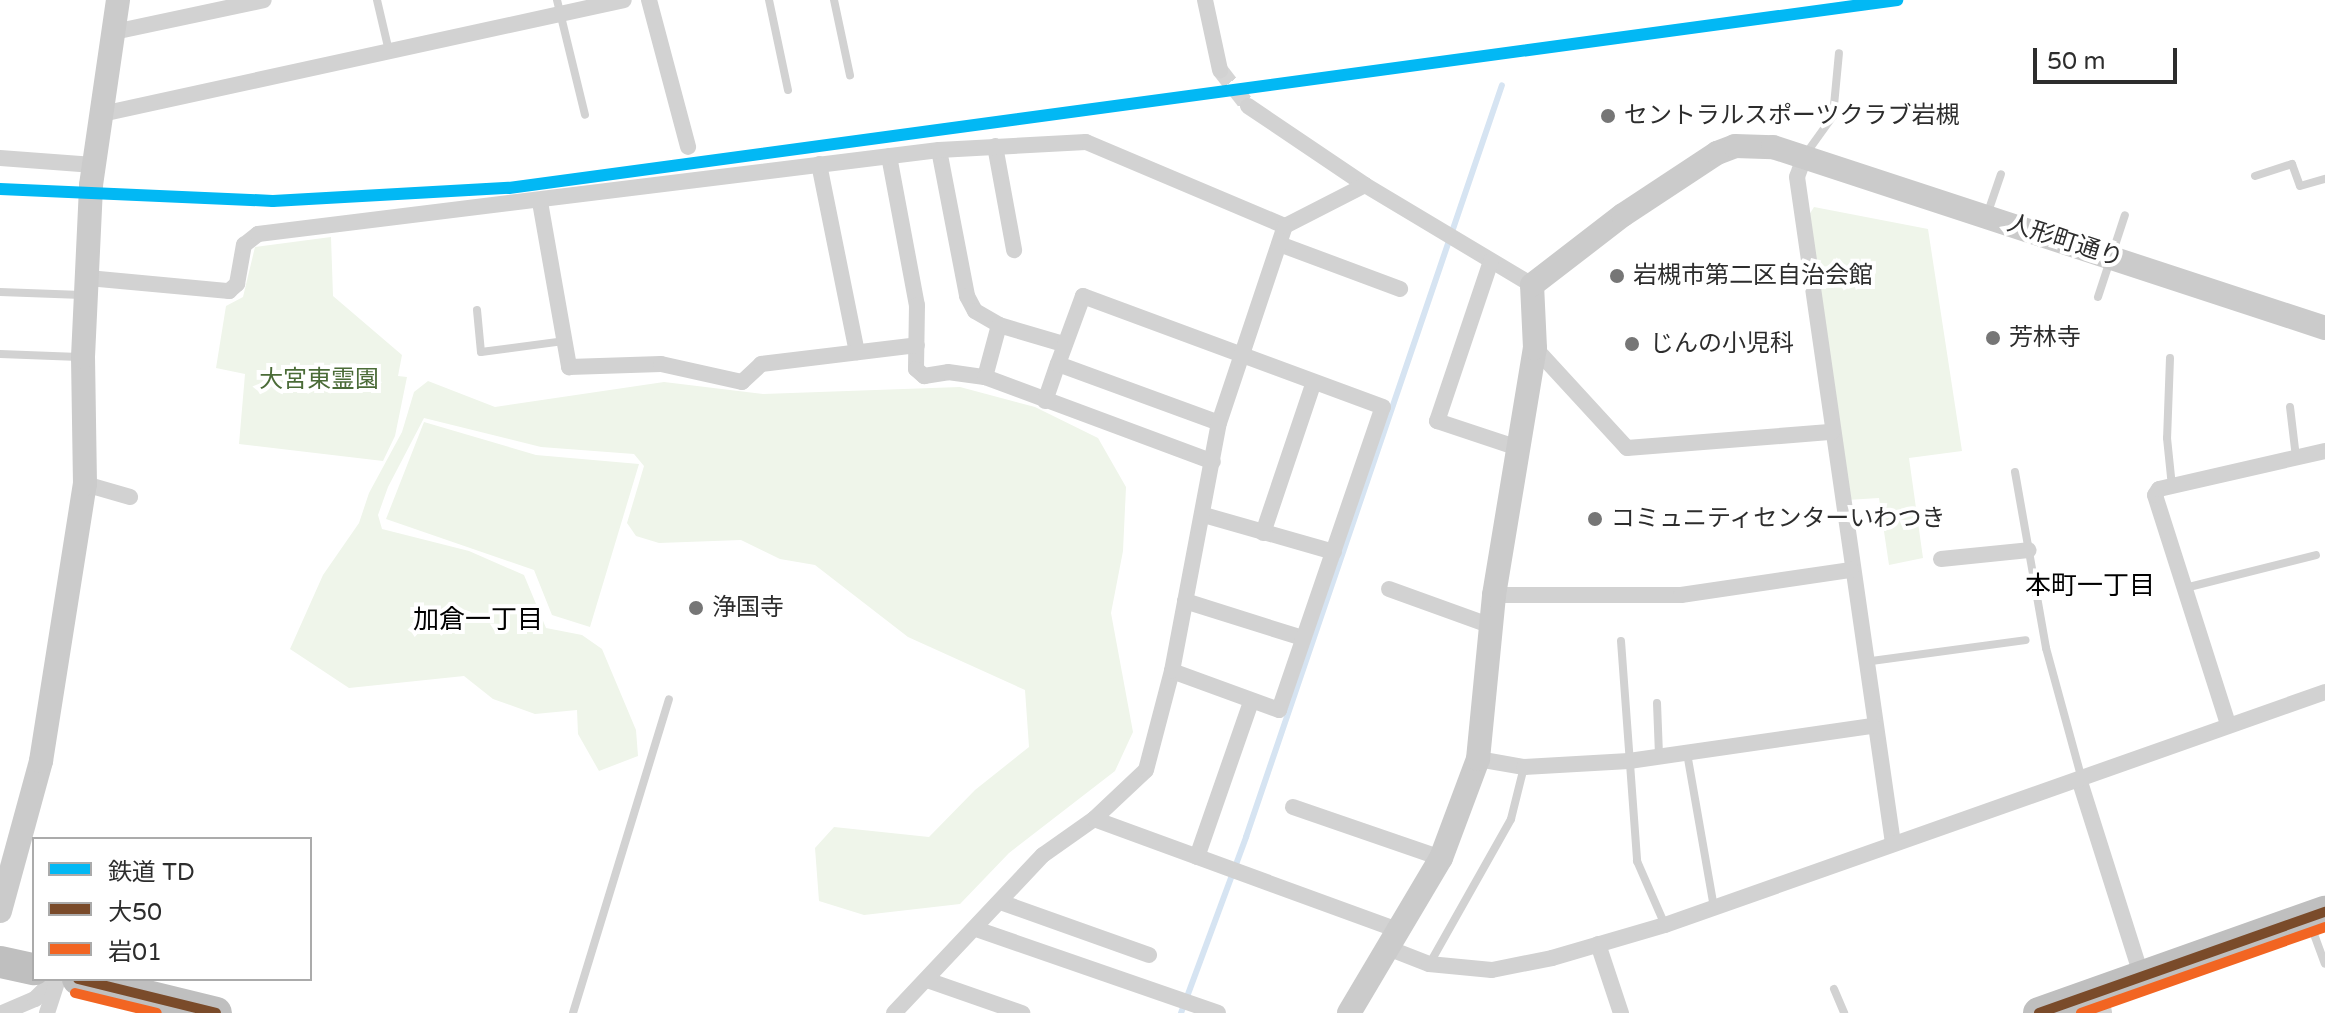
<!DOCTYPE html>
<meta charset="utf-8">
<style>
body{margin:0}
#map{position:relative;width:2325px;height:1013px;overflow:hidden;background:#fff;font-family:"Varela Round","Noto Sans JP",sans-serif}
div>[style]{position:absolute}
.green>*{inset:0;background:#eff5ea}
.stream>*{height:6px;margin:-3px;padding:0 3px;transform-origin:3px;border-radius:3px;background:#d6e4f2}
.street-tunnel>*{height:16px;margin-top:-8px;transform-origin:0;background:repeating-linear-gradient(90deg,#d5d5d5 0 16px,transparent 0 24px)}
.lane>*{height:8px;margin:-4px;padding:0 4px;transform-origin:4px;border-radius:4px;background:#d2d2d2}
.street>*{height:16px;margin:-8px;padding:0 8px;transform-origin:8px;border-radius:8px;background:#d2d2d2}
.secondary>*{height:24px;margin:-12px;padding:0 12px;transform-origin:12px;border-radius:12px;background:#cbcbcb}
.highway>*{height:32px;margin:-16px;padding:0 16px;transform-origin:16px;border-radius:16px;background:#bfbfbf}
.bus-1>*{height:10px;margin:-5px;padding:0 5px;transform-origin:5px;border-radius:5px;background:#7a4b2a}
.bus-2>*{height:10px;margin:-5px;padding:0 5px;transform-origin:5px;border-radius:5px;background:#f26522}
.rail-1>*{height:12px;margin:-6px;padding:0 6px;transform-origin:6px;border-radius:6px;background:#02b8f4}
.dots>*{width:22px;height:22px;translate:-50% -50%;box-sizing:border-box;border:4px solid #fff;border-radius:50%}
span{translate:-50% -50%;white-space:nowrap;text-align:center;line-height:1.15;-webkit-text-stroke:8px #fff;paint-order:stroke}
.poi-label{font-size:24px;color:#2d2d2d}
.left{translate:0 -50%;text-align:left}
.street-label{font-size:24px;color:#2d2d2d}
.park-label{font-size:24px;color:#4b6c38}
.neighbourhood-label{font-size:26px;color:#000}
.legend{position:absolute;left:32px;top:837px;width:280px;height:144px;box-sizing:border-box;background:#fff;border:2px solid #ababab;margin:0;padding:10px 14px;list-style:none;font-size:24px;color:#2d2d2d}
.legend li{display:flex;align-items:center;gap:16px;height:40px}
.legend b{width:40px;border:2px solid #ababab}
.scale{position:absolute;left:2033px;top:48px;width:144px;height:36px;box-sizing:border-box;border:4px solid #2d2d2d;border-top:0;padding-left:10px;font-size:24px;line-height:28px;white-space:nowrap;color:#2d2d2d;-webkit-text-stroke:6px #fff;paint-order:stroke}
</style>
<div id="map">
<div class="green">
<div style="clip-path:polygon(1814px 207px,1928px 229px,1962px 451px,1909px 458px,1923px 558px,1889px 565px,1879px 498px,1847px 500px,1809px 215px)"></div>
<div style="clip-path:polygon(331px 237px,333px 296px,402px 355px,398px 376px,407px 377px,395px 436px,383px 461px,239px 444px,245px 374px,216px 368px,226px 306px,243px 297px,255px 247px)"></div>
<div style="clip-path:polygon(428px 381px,495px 407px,664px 382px,763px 394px,960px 387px,1035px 407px,1098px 438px,1126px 487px,1123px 551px,1111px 613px,1133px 732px,1115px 771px,1009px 853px,960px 904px,864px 915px,819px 901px,815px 848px,834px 827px,929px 837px,975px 790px,1029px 747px,1025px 690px,908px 637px,815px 565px,780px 559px,741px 540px,659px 543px,636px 536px,627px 523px,644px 466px,634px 454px,541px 447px,424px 418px,388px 487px,378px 515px,382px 529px,469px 551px,524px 575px,546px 628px,582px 635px,602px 649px,636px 730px,638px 756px,599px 771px,578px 734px,577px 710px,535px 714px,493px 699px,464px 676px,349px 688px,290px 649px,323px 575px,359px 523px,369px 493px,402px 432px,414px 392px)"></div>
<div style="clip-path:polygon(424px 422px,536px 455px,639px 464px,590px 627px,552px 615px,534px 570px,386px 519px)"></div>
</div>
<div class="stream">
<div style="left:1181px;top:1013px;width:188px;rotate:-69.7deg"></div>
<div style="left:1246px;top:837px;width:794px;rotate:-71.2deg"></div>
</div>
<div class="street-tunnel">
<div style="left:1220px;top:70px;width:46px;rotate:52.1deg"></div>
</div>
<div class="lane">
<div style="left:377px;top:0;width:52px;rotate:76.8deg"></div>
<div style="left:557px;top:0;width:118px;rotate:76.3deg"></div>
<div style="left:769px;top:0;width:92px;rotate:78.1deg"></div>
<div style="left:834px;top:0;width:77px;rotate:78deg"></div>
<div style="left:1805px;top:155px;width:48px;rotate:-54.3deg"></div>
<div style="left:1833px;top:116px;width:63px;rotate:-84.6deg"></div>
<div style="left:2255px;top:176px;width:39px;rotate:-18deg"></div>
<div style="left:2292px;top:164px;width:23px;rotate:70deg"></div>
<div style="left:2300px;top:186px;width:26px;rotate:-16deg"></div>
<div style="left:1987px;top:215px;width:43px;rotate:-71.1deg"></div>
<div style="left:0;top:292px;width:82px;rotate:2.1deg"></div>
<div style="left:2098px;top:297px;width:86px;rotate:-71.8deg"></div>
<div style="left:477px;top:310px;width:42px;rotate:84.6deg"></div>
<div style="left:481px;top:352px;width:85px;rotate:-7.5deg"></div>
<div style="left:0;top:354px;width:79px;rotate:2.2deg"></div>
<div style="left:2170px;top:358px;width:80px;rotate:92.1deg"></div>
<div style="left:2167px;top:438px;width:48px;rotate:84.1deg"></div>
<div style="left:2290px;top:407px;width:50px;rotate:83.2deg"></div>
<div style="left:2015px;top:472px;width:179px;rotate:80deg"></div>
<div style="left:2046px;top:648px;width:137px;rotate:74.7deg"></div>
<div style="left:2185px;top:588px;width:135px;rotate:-14.1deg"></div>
<div style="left:1621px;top:641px;width:221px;rotate:85.8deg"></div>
<div style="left:1637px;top:861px;width:70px;rotate:66.4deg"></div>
<div style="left:1864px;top:662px;width:163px;rotate:-7.7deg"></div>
<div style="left:1657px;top:703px;width:53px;rotate:87.8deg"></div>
<div style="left:1687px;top:753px;width:156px;rotate:80.1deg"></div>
<div style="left:2311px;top:926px;width:40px;rotate:69.8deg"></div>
<div style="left:1430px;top:963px;width:165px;rotate:-60.6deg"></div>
<div style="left:1511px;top:819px;width:54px;rotate:-76deg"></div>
<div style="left:1834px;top:989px;width:26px;rotate:67deg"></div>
<div style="left:573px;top:1013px;width:328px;rotate:-73deg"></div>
</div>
<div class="street">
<div style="left:649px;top:0;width:152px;rotate:75.1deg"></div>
<div style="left:1205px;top:0;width:72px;rotate:77.9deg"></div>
<div style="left:114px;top:32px;width:153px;rotate:-12deg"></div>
<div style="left:1248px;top:106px;width:141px;rotate:34deg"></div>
<div style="left:1365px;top:185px;width:195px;rotate:30.9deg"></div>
<div style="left:102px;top:114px;width:534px;rotate:-12.32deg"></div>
<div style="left:995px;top:146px;width:106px;rotate:79.6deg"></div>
<div style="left:939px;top:150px;width:149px;rotate:79.1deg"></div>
<div style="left:967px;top:296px;width:17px;rotate:62deg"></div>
<div style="left:975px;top:311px;width:28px;rotate:30deg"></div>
<div style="left:999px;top:325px;width:67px;rotate:16.5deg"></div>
<div style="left:1805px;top:155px;width:23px;rotate:110deg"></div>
<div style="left:1797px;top:177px;width:673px;rotate:81.8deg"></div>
<div style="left:889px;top:156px;width:152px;rotate:79.4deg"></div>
<div style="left:917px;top:305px;width:64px;rotate:90.9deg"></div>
<div style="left:916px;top:369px;width:11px;rotate:41deg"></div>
<div style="left:924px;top:376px;width:24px;rotate:-9deg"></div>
<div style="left:948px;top:372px;width:37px;rotate:8deg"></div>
<div style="left:985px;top:377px;width:54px;rotate:-74.9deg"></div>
<div style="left:0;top:158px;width:94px;rotate:4.3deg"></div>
<div style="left:819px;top:164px;width:192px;rotate:78.6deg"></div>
<div style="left:540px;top:202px;width:168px;rotate:80deg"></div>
<div style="left:569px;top:367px;width:92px;rotate:-1.9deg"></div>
<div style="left:661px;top:364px;width:83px;rotate:12.5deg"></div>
<div style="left:742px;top:382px;width:26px;rotate:-43deg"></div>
<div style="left:761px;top:364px;width:157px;rotate:-6.9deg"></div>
<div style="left:1282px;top:245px;width:126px;rotate:20.4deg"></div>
<div style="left:1491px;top:261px;width:169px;rotate:108.6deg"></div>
<div style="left:1437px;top:421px;width:82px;rotate:18.4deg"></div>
<div style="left:88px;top:278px;width:142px;rotate:5.3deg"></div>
<div style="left:229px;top:291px;width:11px;rotate:-41deg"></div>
<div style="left:237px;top:284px;width:40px;rotate:-80deg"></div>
<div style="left:244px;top:245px;width:18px;rotate:-38deg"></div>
<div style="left:258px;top:234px;width:686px;rotate:-7.03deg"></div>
<div style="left:939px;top:150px;width:147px;rotate:-3.1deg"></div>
<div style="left:1086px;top:142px;width:216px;rotate:22.9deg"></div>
<div style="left:1535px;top:348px;width:136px;rotate:47.4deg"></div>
<div style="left:1627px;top:448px;width:206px;rotate:-4.5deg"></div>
<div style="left:985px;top:377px;width:243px;rotate:20.4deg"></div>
<div style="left:1045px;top:401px;width:39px;rotate:-71deg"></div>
<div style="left:85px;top:484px;width:47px;rotate:16.1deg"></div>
<div style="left:1204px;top:515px;width:135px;rotate:15.9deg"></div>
<div style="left:1263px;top:533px;width:157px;rotate:-71.4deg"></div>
<div style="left:1941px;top:559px;width:88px;rotate:-5.8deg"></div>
<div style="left:1389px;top:589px;width:109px;rotate:19.9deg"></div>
<div style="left:1494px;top:595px;width:187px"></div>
<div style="left:1681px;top:595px;width:172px;rotate:-8.4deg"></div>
<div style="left:1185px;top:601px;width:123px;rotate:17.5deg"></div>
<div style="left:1172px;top:671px;width:114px;rotate:20deg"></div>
<div style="left:1279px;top:710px;width:320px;rotate:-71.1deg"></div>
<div style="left:1383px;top:407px;width:320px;rotate:-159.7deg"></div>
<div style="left:1083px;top:296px;width:72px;rotate:110.2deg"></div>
<div style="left:1058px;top:364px;width:171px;rotate:20.1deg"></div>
<div style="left:2228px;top:724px;width:240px;rotate:-107.7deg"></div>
<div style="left:2155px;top:495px;width:7px;rotate:-56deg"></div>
<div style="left:2159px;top:489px;width:170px;rotate:-12.9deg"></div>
<div style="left:1478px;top:759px;width:47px;rotate:9.9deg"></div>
<div style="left:1524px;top:767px;width:105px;rotate:-3.3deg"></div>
<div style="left:1629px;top:761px;width:246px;rotate:-8.2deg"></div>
<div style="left:2080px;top:782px;width:206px;rotate:72.4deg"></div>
<div style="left:1293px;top:807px;width:157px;rotate:19deg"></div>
<div style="left:1094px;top:819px;width:324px;rotate:20.1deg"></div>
<div style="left:1197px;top:857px;width:164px;rotate:-70.8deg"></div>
<div style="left:1003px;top:903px;width:155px;rotate:19.6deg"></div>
<div style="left:976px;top:929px;width:256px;rotate:19.1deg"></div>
<div style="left:1598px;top:944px;width:73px;rotate:71.6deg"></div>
<div style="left:1388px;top:948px;width:44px;rotate:21.3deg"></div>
<div style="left:1429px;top:964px;width:63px;rotate:5.4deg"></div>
<div style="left:1492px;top:970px;width:61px;rotate:-11.3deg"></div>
<div style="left:1552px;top:958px;width:118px;rotate:-16.3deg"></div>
<div style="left:1665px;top:925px;width:700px;rotate:-19.44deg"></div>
<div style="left:927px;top:980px;width:101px;rotate:19.2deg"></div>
<div style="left:2100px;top:992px;width:21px;rotate:79deg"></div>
<div style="left:2px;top:1013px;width:36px;rotate:-23deg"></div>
<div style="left:35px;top:999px;width:28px;rotate:-45deg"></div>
<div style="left:47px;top:1013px;width:35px;rotate:-72deg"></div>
<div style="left:894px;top:1013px;width:217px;rotate:-46.7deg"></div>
<div style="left:1043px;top:855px;width:62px;rotate:-35.2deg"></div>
<div style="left:1094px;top:819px;width:71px;rotate:-43.3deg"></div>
<div style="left:1146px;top:770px;width:102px;rotate:-75.3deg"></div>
<div style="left:1172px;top:671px;width:252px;rotate:-79.3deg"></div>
<div style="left:1219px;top:423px;width:208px;rotate:-71.5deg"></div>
<div style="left:1285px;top:226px;width:90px;rotate:-27.1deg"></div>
</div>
<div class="secondary">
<div style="left:0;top:911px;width:156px;rotate:-74.7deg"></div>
<div style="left:41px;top:761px;width:280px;rotate:-81deg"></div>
<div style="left:85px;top:484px;width:127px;rotate:-90.9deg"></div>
<div style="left:83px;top:357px;width:172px;rotate:-87.3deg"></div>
<div style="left:91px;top:185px;width:187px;rotate:-81.7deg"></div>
<div style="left:1349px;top:1013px;width:180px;rotate:-59.3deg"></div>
<div style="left:1441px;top:858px;width:106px;rotate:-69.5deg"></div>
<div style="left:1478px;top:759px;width:165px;rotate:-84.4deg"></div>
<div style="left:1494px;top:595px;width:250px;rotate:-80.6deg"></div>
<div style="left:1535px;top:348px;width:63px;rotate:-92.7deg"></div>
<div style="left:1532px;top:285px;width:115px;rotate:-37.6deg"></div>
<div style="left:1623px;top:215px;width:113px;rotate:-33.4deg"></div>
<div style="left:1717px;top:153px;width:19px;rotate:-21deg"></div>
<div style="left:1735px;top:146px;width:38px;rotate:2deg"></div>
<div style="left:1773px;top:147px;width:581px;rotate:18.15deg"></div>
</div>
<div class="highway">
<div style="left:0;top:962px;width:35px;rotate:12deg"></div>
<div style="left:78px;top:979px;width:142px;rotate:13.8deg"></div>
<div style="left:2039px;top:1013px;width:303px;rotate:-19.5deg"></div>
</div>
<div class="bus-1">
<div style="left:78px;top:979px;width:142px;rotate:13.8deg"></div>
<div style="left:2039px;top:1013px;width:303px;rotate:-19.5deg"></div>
</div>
<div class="bus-2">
<div style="left:75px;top:993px;width:84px;rotate:13.7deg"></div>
<div style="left:2081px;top:1013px;width:259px;rotate:-19.4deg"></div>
</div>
<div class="rail-1">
<div style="left:0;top:189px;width:273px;rotate:2.5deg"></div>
<div style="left:273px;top:201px;width:236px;rotate:-3.2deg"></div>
<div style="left:509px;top:188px;width:1401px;rotate:-7.71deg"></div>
</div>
<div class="dots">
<div style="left:1608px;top:116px;background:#767676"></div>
<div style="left:1617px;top:276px;background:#767676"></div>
<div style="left:1993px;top:338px;background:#767676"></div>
<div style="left:1632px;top:344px;background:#767676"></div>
<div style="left:1595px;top:519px;background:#767676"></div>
<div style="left:696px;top:608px;background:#767676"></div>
</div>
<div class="poi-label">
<span class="left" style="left:1624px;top:116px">セントラルスポーツクラブ岩槻</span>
<span class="left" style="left:1633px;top:276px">岩槻市第二区自治会館</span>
<span class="left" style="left:2009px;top:338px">芳林寺</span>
<span class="left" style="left:1650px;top:344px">じんの小児科</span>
<span class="left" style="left:1611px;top:519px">コミュニティセンターいわつき</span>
<span class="left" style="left:712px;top:608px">浄国寺</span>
</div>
<div class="street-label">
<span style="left:2065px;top:241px;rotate:18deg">人形町通り</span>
</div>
<div class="park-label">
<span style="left:319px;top:380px">大宮東霊園</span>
</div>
<div class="neighbourhood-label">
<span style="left:2090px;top:586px">本町一丁目</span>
<span style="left:478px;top:620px">加倉一丁目</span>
</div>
<ul class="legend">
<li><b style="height:10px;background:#02b8f4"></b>鉄道 TD</li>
<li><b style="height:10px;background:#7a4b2a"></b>大50</li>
<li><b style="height:10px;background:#f26522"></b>岩01</li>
</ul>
<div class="scale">50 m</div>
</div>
